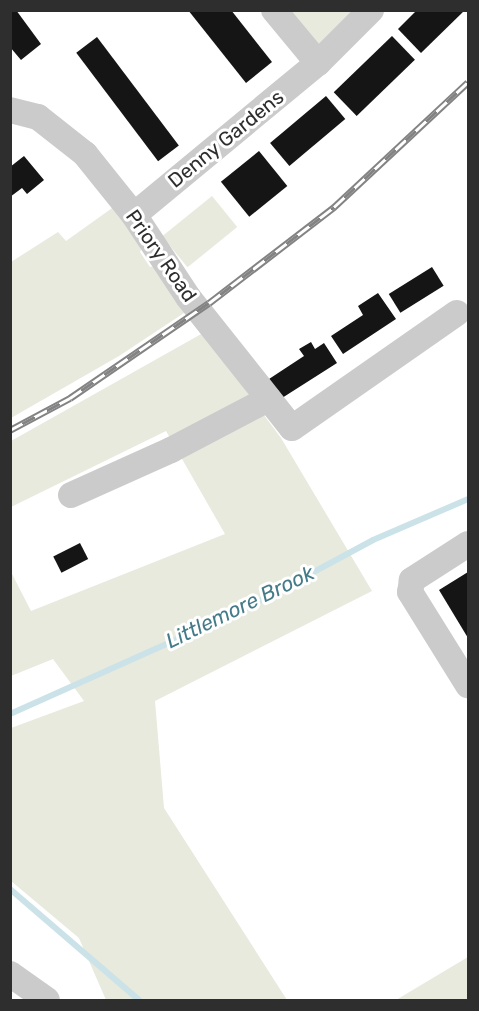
<!DOCTYPE html>
<style>
body{margin:0}
#map{position:relative;width:479px;height:1011px;overflow:hidden;background:#fff;font-family:Rubik,sans-serif}
div>[style]{position:absolute}
.green>*{inset:0;background:#e7eadd;transform-origin:0 0}
.stream>*{height:6px;margin:-3px;padding:0 3px;transform-origin:3px;border-radius:3px;background:#cbe3e8}
.building>*{inset:0;background:#151515;transform-origin:0 0}
.minor>*{height:26px;margin:-13px;padding:0 13px;transform-origin:13px;border-radius:13px;background:#cbcbcb}
.rail>*{height:7px;margin-top:-3.5px;transform-origin:0;background:repeating-linear-gradient(90deg,#fff 0 14px,#838383 0 28px);box-sizing:border-box;border-block:2px solid #838383}
span{translate:-50% -50%;white-space:nowrap;text-align:center;line-height:1.15;-webkit-text-stroke:6px #fff;paint-order:stroke}
.street-label{font-size:20px;color:#2e2e2e}
.water-label{font-size:21px;color:#447b88;font-style:italic}
.frame{position:absolute;inset:0;border:12px solid #2e2e2e;pointer-events:none}
</style>
<div id="map">
<div class="green">
<div style="clip-path:polygon(282px 11px,360px 11px,322px 44px,312px 43px)"></div>
<div style="left:212px;top:196px;width:40px;height:64px;rotate:51deg"></div>
<div style="clip-path:polygon(115px 206px,143px 245px,140px 252px,150px 267px,158px 265px,187px 311px,119px 356px,11px 418px,11px 262px,58px 232px,66px 241px)"></div>
<div style="clip-path:polygon(203px 333px,281px 438px,372px 591px,155px 701px,164px 808px,287px 1000px,106px 1000px,79px 938px,11px 881px,11px 728px,84px 701px,53px 659px,11px 676px,10px 570px,31px 611px,225px 534px,166px 431px,11px 507px,11px 441px)"></div>
<div style="clip-path:polygon(468px 957px,468px 1000px,396px 1000px)"></div>
</div>
<div class="stream">
<div style="left:10px;top:714px;width:257px;rotate:-24.1deg"></div>
<div style="left:245px;top:609px;width:145px;rotate:-28.3deg"></div>
<div style="left:373px;top:540px;width:103px;rotate:-23.3deg"></div>
<div style="left:10px;top:889px;width:170px;rotate:40.7deg"></div>
</div>
<div class="building">
<div style="clip-path:polygon(10px 10px,16px 10px,41px 44px,21px 60px,10px 47px)"></div>
<div style="clip-path:polygon(188px 10px,231px 10px,272px 62px,246px 83px)"></div>
<div style="clip-path:polygon(417px 10px,465px 10px,421px 53px,398px 29px)"></div>
<div style="left:392px;top:36px;width:33px;height:81px;rotate:46deg"></div>
<div style="left:97px;top:37px;width:136px;height:26px;rotate:53deg"></div>
<div style="left:326px;top:96px;width:30px;height:73px;rotate:50deg"></div>
<div style="left:259px;top:151px;width:45px;height:49px;rotate:51deg"></div>
<div style="clip-path:polygon(24px 156px,44px 180px,27px 194px,22px 188px,10px 197px,10px 167px)"></div>
<div style="left:432px;top:267px;width:22px;height:51px;rotate:58deg"></div>
<div style="clip-path:polygon(378px 293px,396px 319px,343px 354px,331px 336px,363px 315px,358px 306px)"></div>
<div style="clip-path:polygon(311px 342px,315px 349px,324px 343px,337px 363px,282px 398px,269px 379px,304px 356px,299px 349px)"></div>
<div style="left:80px;top:543px;width:18px;height:30px;rotate:63deg"></div>
<div style="clip-path:polygon(468px 572px,468px 638px,439px 590px)"></div>
</div>
<div class="minor">
<div style="left:274px;top:10px;width:69px;rotate:50.3deg"></div>
<div style="left:10px;top:110px;width:29px;rotate:14deg"></div>
<div style="left:38px;top:117px;width:60px;rotate:38.2deg"></div>
<div style="left:85px;top:154px;width:78px;rotate:51.2deg"></div>
<div style="left:134px;top:215px;width:98px;rotate:56.6deg"></div>
<div style="left:188px;top:297px;width:167px;rotate:51.6deg"></div>
<div style="left:292px;top:428px;width:201px;rotate:-34.9deg"></div>
<div style="left:134px;top:215px;width:239px;rotate:-39.6deg"></div>
<div style="left:318px;top:63px;width:75px;rotate:-45deg"></div>
<div style="left:71px;top:495px;width:110px;rotate:-24.2deg"></div>
<div style="left:171px;top:450px;width:110px;rotate:-27.7deg"></div>
<div style="left:468px;top:544px;width:67px;rotate:147.3deg"></div>
<div style="left:412px;top:580px;width:12px;rotate:99deg"></div>
<div style="left:410px;top:592px;width:110px;rotate:58.1deg"></div>
<div style="left:10px;top:974px;width:45px;rotate:35.1deg"></div>
</div>
<div class="rail">
<div style="left:10px;top:430px;width:68px;rotate:-28.1deg"></div>
<div style="left:70px;top:398px;width:168px;rotate:-34.4deg"></div>
<div style="left:209px;top:303px;width:158px;rotate:-37.5deg"></div>
<div style="left:334px;top:207px;width:183px;rotate:-43deg"></div>
</div>
<div class="street-label">
<span style="left:226px;top:139px;rotate:-39deg">Denny Gardens</span>
<span style="left:161px;top:256px;rotate:55deg">Priory Road</span>
</div>
<div class="water-label">
<span style="left:240px;top:607px;rotate:-26deg">Littlemore Brook</span>
</div>
<div class="frame"></div>
</div>
